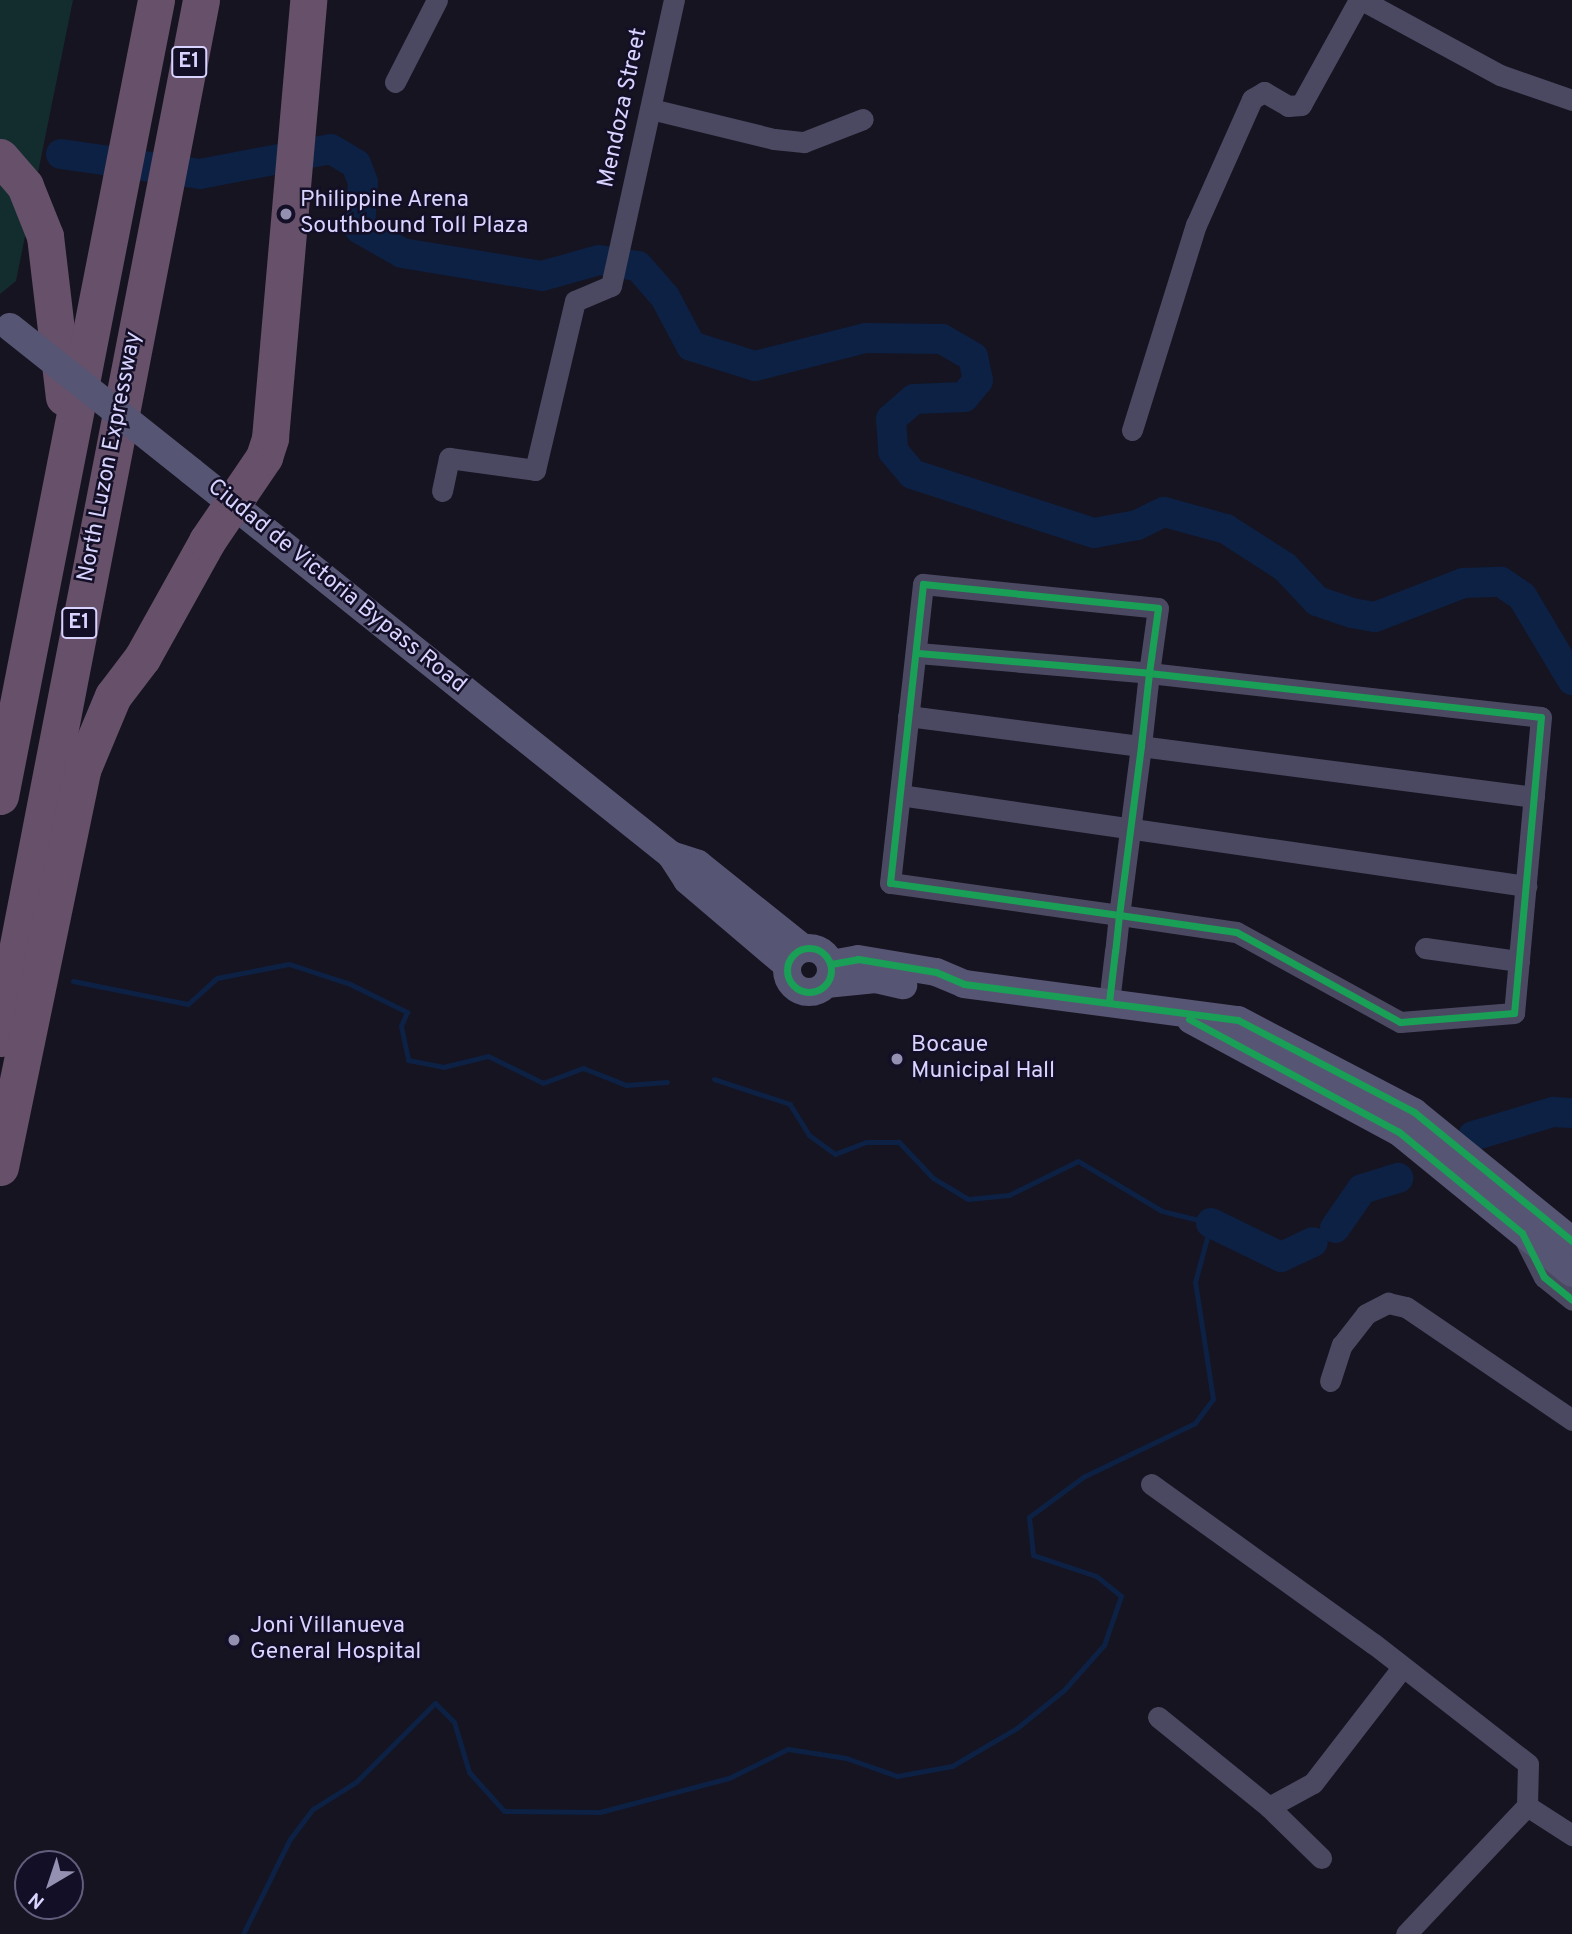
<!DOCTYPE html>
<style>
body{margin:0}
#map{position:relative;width:1572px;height:1934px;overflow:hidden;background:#161421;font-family:Overpass,sans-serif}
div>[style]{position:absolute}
.green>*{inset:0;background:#132c2d}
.stream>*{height:5px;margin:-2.5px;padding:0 2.5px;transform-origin:2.5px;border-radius:2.5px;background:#0c2144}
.river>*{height:30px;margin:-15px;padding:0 15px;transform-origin:15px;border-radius:15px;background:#0c2144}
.minor>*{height:21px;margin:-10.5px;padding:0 10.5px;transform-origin:10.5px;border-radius:10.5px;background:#4a4961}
.secondary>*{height:28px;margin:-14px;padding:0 14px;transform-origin:14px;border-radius:14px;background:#575574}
.secondary>.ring{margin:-14px;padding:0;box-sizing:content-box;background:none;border:28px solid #575574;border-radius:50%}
.motorway>*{height:37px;margin:-18.5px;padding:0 18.5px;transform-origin:18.5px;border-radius:18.5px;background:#67506a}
.secondary-bridge>*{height:28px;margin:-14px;padding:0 14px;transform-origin:14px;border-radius:14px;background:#575574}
.cycleway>*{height:7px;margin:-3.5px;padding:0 3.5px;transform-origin:3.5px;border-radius:3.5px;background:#1a9f57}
.cycleway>.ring{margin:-3.5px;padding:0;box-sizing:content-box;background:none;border:7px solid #1a9f57;border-radius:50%}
.dots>*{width:19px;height:19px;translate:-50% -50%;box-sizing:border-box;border:4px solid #130f26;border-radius:50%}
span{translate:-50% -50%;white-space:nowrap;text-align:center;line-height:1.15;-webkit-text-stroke:5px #130f26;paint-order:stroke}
.shield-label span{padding:2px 5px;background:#130f26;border:2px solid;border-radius:5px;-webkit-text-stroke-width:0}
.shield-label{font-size:21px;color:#d8d3ff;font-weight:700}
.street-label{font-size:23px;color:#d8d3ff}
.poi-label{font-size:23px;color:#d8d3ff}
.left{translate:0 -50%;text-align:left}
.north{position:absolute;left:14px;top:1850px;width:70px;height:70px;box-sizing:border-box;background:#130f26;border:2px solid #625d7d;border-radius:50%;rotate:219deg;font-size:19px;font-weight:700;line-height:28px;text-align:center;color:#d8d3ff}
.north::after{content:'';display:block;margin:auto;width:24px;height:32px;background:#9490b1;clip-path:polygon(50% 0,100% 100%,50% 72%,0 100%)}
</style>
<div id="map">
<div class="green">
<div style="clip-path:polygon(0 0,73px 0,16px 281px,0 294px)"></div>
</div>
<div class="stream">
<div style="left:73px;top:981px;width:117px;rotate:11.3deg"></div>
<div style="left:188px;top:1004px;width:39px;rotate:-42deg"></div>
<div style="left:217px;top:978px;width:73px;rotate:-11deg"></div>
<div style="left:289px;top:964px;width:64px;rotate:18.2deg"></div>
<div style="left:350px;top:984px;width:64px;rotate:26.2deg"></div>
<div style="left:407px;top:1012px;width:15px;rotate:113deg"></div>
<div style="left:401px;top:1026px;width:35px;rotate:78deg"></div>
<div style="left:408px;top:1060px;width:36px;rotate:11deg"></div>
<div style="left:443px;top:1067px;width:46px;rotate:-13.7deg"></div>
<div style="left:488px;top:1056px;width:61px;rotate:26.1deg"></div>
<div style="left:543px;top:1083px;width:43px;rotate:-20.6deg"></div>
<div style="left:583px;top:1068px;width:46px;rotate:21.6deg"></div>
<div style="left:626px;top:1085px;width:41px;rotate:-4.2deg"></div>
<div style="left:243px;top:1934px;width:106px;rotate:-63.7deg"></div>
<div style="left:290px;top:1839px;width:38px;rotate:-53deg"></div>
<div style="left:313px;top:1809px;width:51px;rotate:-32.1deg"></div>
<div style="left:356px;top:1782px;width:112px;rotate:-45deg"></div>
<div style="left:435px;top:1703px;width:27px;rotate:45deg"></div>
<div style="left:454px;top:1722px;width:52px;rotate:73.3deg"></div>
<div style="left:469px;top:1772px;width:52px;rotate:48.1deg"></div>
<div style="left:504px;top:1811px;width:96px;rotate:0.6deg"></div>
<div style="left:600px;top:1812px;width:133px;rotate:-14.8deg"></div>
<div style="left:729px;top:1778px;width:66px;rotate:-26.2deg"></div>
<div style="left:788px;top:1749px;width:59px;rotate:8.8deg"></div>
<div style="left:846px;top:1758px;width:54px;rotate:19.4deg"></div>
<div style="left:897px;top:1776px;width:56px;rotate:-10.3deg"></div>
<div style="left:952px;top:1766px;width:75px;rotate:-30.3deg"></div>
<div style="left:1017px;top:1728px;width:60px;rotate:-39deg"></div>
<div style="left:1064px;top:1690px;width:60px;rotate:-48.4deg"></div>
<div style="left:1104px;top:1645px;width:52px;rotate:-70.9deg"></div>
<div style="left:1121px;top:1596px;width:32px;rotate:-141deg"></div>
<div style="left:1096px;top:1576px;width:66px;rotate:-161.6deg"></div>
<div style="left:1033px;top:1555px;width:38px;rotate:-96deg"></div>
<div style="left:1029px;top:1517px;width:67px;rotate:-36.5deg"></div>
<div style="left:1083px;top:1477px;width:124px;rotate:-25.7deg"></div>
<div style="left:1195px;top:1423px;width:30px;rotate:-53deg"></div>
<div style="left:1213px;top:1399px;width:118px;rotate:-98.7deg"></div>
<div style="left:1195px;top:1282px;width:61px;rotate:-74.8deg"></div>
<div style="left:1211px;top:1223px;width:50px;rotate:-166.2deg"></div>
<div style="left:1162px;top:1211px;width:98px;rotate:-149.2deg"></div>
<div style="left:1078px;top:1161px;width:77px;rotate:153.8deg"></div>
<div style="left:1009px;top:1195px;width:41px;rotate:174.4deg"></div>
<div style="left:968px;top:1199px;width:41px;rotate:-149deg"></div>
<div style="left:933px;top:1178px;width:50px;rotate:-133.4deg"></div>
<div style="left:899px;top:1142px;width:33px;rotate:180deg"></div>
<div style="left:866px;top:1142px;width:33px;rotate:159deg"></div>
<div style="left:835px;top:1154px;width:32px;rotate:-144deg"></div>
<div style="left:809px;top:1135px;width:36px;rotate:-122deg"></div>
<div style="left:790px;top:1104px;width:80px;rotate:-161.8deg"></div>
</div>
<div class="river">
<div style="left:61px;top:154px;width:140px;rotate:8.2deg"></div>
<div style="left:200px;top:174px;width:133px;rotate:-10.8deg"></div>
<div style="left:331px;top:149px;width:29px;rotate:31deg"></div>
<div style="left:356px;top:164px;width:19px;rotate:69deg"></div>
<div style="left:363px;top:182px;width:47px;rotate:93.7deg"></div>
<div style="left:360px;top:229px;width:48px;rotate:29.7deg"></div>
<div style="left:402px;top:253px;width:142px;rotate:9.3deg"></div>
<div style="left:542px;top:276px;width:59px;rotate:-15.7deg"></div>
<div style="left:599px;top:260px;width:39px;rotate:9deg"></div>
<div style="left:638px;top:266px;width:41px;rotate:48.9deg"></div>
<div style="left:665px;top:297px;width:55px;rotate:62deg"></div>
<div style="left:691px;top:346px;width:67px;rotate:17.4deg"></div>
<div style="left:755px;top:366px;width:114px;rotate:-14.2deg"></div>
<div style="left:866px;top:338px;width:76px;rotate:0.8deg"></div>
<div style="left:942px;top:339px;width:36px;rotate:30deg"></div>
<div style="left:973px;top:357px;width:24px;rotate:78deg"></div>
<div style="left:978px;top:380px;width:22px;rotate:129deg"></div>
<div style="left:964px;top:397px;width:50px;rotate:177.7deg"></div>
<div style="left:914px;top:399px;width:30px;rotate:139deg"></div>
<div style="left:891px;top:419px;width:32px;rotate:86deg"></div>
<div style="left:893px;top:451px;width:30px;rotate:50deg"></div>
<div style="left:912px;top:474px;width:191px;rotate:18deg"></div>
<div style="left:1094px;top:533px;width:44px;rotate:-10.5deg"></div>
<div style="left:1137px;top:525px;width:30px;rotate:-26deg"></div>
<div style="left:1164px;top:512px;width:64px;rotate:15.3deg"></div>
<div style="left:1226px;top:529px;width:70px;rotate:32.8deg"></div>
<div style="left:1285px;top:567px;width:47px;rotate:46.7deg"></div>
<div style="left:1317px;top:601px;width:37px;rotate:19deg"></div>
<div style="left:1352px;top:613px;width:23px;rotate:10deg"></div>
<div style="left:1375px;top:617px;width:94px;rotate:-21.1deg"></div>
<div style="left:1463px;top:583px;width:38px;rotate:-2deg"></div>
<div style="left:1501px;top:582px;width:25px;rotate:34deg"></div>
<div style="left:1522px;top:596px;width:98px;rotate:59.2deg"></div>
<div style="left:1473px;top:1136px;width:84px;rotate:-16.7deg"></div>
<div style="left:1553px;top:1112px;width:19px;rotate:3deg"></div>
<div style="left:1211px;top:1223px;width:78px;rotate:25.9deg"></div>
<div style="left:1281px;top:1257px;width:35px;rotate:-25deg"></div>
<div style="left:1335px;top:1228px;width:47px;rotate:-55.3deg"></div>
<div style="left:1362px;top:1189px;width:38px;rotate:-17deg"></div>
</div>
<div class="minor">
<div style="left:1362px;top:0;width:157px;rotate:28.5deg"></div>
<div style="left:1500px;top:75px;width:76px;rotate:19.1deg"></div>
<div style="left:395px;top:82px;width:92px;rotate:-62.9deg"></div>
<div style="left:651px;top:109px;width:127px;rotate:13.7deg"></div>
<div style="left:774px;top:139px;width:30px;rotate:6deg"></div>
<div style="left:804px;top:142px;width:63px;rotate:-21.3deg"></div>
<div style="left:1132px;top:430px;width:215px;rotate:-72.7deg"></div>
<div style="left:1196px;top:225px;width:138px;rotate:-66deg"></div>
<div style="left:1252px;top:99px;width:14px;rotate:-30deg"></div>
<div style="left:1264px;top:92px;width:28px;rotate:30deg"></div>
<div style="left:1288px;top:106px;width:13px;rotate:-4deg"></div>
<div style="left:1301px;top:105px;width:120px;rotate:-61.1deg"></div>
<div style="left:442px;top:491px;width:34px;rotate:-78deg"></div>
<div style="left:449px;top:458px;width:87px;rotate:7.9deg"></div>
<div style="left:535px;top:470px;width:174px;rotate:-76.7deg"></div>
<div style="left:575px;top:301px;width:39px;rotate:-23deg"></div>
<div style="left:611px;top:286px;width:293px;rotate:-77.6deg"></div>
<div style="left:918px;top:653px;width:232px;rotate:4.9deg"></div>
<div style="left:1149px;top:673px;width:394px;rotate:6.4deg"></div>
<div style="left:1541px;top:717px;width:297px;rotate:95.2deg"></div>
<div style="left:1514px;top:1013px;width:114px;rotate:175.5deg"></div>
<div style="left:1400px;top:1022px;width:187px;rotate:-151.2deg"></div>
<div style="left:1236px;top:932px;width:118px;rotate:-171.7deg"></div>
<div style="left:1119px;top:915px;width:231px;rotate:-172deg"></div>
<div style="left:890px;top:883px;width:301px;rotate:-83.7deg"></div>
<div style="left:923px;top:584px;width:236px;rotate:5.8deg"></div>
<div style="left:1158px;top:608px;width:66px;rotate:97.9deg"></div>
<div style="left:1149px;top:673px;width:73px;rotate:96.3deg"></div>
<div style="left:1141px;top:746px;width:170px;rotate:97.4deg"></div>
<div style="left:1119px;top:915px;width:36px;rotate:96deg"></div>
<div style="left:1115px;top:951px;width:51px;rotate:96.7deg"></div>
<div style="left:908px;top:716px;width:631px;rotate:7.37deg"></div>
<div style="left:900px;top:795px;width:633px;rotate:8.27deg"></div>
<div style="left:1425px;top:948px;width:95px;rotate:7.9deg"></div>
<div style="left:1524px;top:1238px;width:44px;rotate:62.9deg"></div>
<div style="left:1544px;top:1277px;width:36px;rotate:39deg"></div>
<div style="left:1330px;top:1381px;width:38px;rotate:-72deg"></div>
<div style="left:1342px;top:1345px;width:39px;rotate:-52deg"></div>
<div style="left:1366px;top:1314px;width:25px;rotate:-27deg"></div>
<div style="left:1388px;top:1303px;width:18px;rotate:13deg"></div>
<div style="left:1406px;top:1307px;width:201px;rotate:34.2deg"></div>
<div style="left:1151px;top:1484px;width:274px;rotate:35.7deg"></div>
<div style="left:1374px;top:1644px;width:195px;rotate:37.9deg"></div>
<div style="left:1528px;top:1764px;width:42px;rotate:91.4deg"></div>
<div style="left:1527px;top:1806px;width:176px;rotate:133.4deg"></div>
<div style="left:1158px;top:1717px;width:143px;rotate:39deg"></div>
<div style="left:1269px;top:1807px;width:73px;rotate:44.4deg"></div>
<div style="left:1527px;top:1806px;width:54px;rotate:32.8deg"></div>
<div style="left:1269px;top:1807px;width:50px;rotate:-28.6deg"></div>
<div style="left:1313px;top:1783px;width:145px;rotate:-52.3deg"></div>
</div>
<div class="secondary">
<div style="left:191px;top:471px;width:615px;rotate:38.66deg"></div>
<div style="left:671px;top:855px;width:30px;rotate:57deg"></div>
<div style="left:687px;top:880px;width:131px;rotate:40.4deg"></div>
<div style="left:671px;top:855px;width:28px;rotate:18deg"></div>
<div style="left:698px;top:864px;width:134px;rotate:38.7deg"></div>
<div class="ring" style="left:787px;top:948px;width:16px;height:16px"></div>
<div style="left:831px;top:964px;width:27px;rotate:-10deg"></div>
<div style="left:858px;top:959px;width:79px;rotate:9.5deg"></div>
<div style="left:936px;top:972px;width:30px;rotate:23deg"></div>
<div style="left:964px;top:984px;width:276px;rotate:7.5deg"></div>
<div style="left:1238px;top:1020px;width:199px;rotate:27.6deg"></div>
<div style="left:1414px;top:1112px;width:204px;rotate:39.2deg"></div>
<div style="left:826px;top:984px;width:50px;rotate:-5.7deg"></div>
<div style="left:876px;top:979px;width:28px;rotate:13deg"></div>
<div style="left:1191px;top:1020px;width:236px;rotate:28.3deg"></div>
<div style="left:1399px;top:1132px;width:223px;rotate:39.2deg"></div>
</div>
<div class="motorway">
<div style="left:0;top:157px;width:38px;rotate:49deg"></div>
<div style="left:25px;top:186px;width:54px;rotate:68.2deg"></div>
<div style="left:45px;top:236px;width:162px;rotate:83.3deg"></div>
<div style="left:0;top:796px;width:811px;rotate:-78.91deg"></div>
<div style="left:0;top:1038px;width:1057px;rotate:-79.04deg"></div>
<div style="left:0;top:1167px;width:405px;rotate:-78.3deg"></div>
<div style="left:82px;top:770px;width:80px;rotate:-67.3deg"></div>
<div style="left:113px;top:696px;width:48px;rotate:-52.7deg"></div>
<div style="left:142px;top:658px;width:134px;rotate:-60.9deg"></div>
<div style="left:207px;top:541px;width:102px;rotate:-55.8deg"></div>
<div style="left:264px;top:457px;width:20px;rotate:-72deg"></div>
<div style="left:270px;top:438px;width:440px;rotate:-85deg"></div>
</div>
<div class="secondary-bridge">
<div style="left:10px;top:327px;width:231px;rotate:38.5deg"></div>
</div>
<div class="cycleway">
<div style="left:918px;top:653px;width:232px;rotate:4.9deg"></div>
<div style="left:1149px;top:673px;width:394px;rotate:6.4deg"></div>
<div style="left:1541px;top:717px;width:297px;rotate:95.2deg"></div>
<div style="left:1514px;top:1013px;width:114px;rotate:175.5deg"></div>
<div style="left:1400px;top:1022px;width:187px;rotate:-151.2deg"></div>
<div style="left:1236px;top:932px;width:118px;rotate:-171.7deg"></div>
<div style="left:1119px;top:915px;width:231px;rotate:-172deg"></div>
<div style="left:890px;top:883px;width:301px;rotate:-83.7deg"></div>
<div style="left:923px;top:584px;width:236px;rotate:5.8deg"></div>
<div style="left:1158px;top:608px;width:66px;rotate:97.9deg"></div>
<div style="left:1149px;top:673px;width:73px;rotate:96.3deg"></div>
<div style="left:1141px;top:746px;width:170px;rotate:97.4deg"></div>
<div style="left:1119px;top:915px;width:36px;rotate:96deg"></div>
<div style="left:1115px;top:951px;width:51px;rotate:96.7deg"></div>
<div class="ring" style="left:787px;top:948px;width:37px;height:37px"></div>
<div style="left:831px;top:964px;width:27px;rotate:-10deg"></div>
<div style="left:858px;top:959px;width:79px;rotate:9.5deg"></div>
<div style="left:936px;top:972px;width:30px;rotate:23deg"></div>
<div style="left:964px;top:984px;width:276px;rotate:7.5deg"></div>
<div style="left:1238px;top:1020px;width:199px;rotate:27.6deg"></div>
<div style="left:1414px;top:1112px;width:204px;rotate:39.2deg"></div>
<div style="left:1189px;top:1019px;width:238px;rotate:28.3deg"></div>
<div style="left:1399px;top:1132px;width:159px;rotate:39.4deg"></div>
<div style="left:1522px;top:1233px;width:49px;rotate:63.4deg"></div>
<div style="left:1544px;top:1277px;width:36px;rotate:39deg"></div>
</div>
<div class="dots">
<div style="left:286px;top:214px;background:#9490b1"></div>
<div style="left:897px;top:1059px;background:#9490b1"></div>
<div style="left:234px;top:1640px;background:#9490b1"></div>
</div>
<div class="shield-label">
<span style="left:189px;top:62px">E1</span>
<span style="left:79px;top:623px">E1</span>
</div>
<div class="street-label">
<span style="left:624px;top:108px;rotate:-78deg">Mendoza Street</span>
<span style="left:111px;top:457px;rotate:-79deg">North Luzon Expressway</span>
<span style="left:336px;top:587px;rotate:39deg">Ciudad de Victoria Bypass Road</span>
</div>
<div class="poi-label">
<span class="left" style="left:300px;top:214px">Philippine Arena<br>Southbound Toll Plaza</span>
<span class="left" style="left:911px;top:1059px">Bocaue<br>Municipal Hall</span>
<span class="left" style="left:250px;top:1640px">Joni Villanueva<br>General Hospital</span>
</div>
<div class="north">N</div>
</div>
